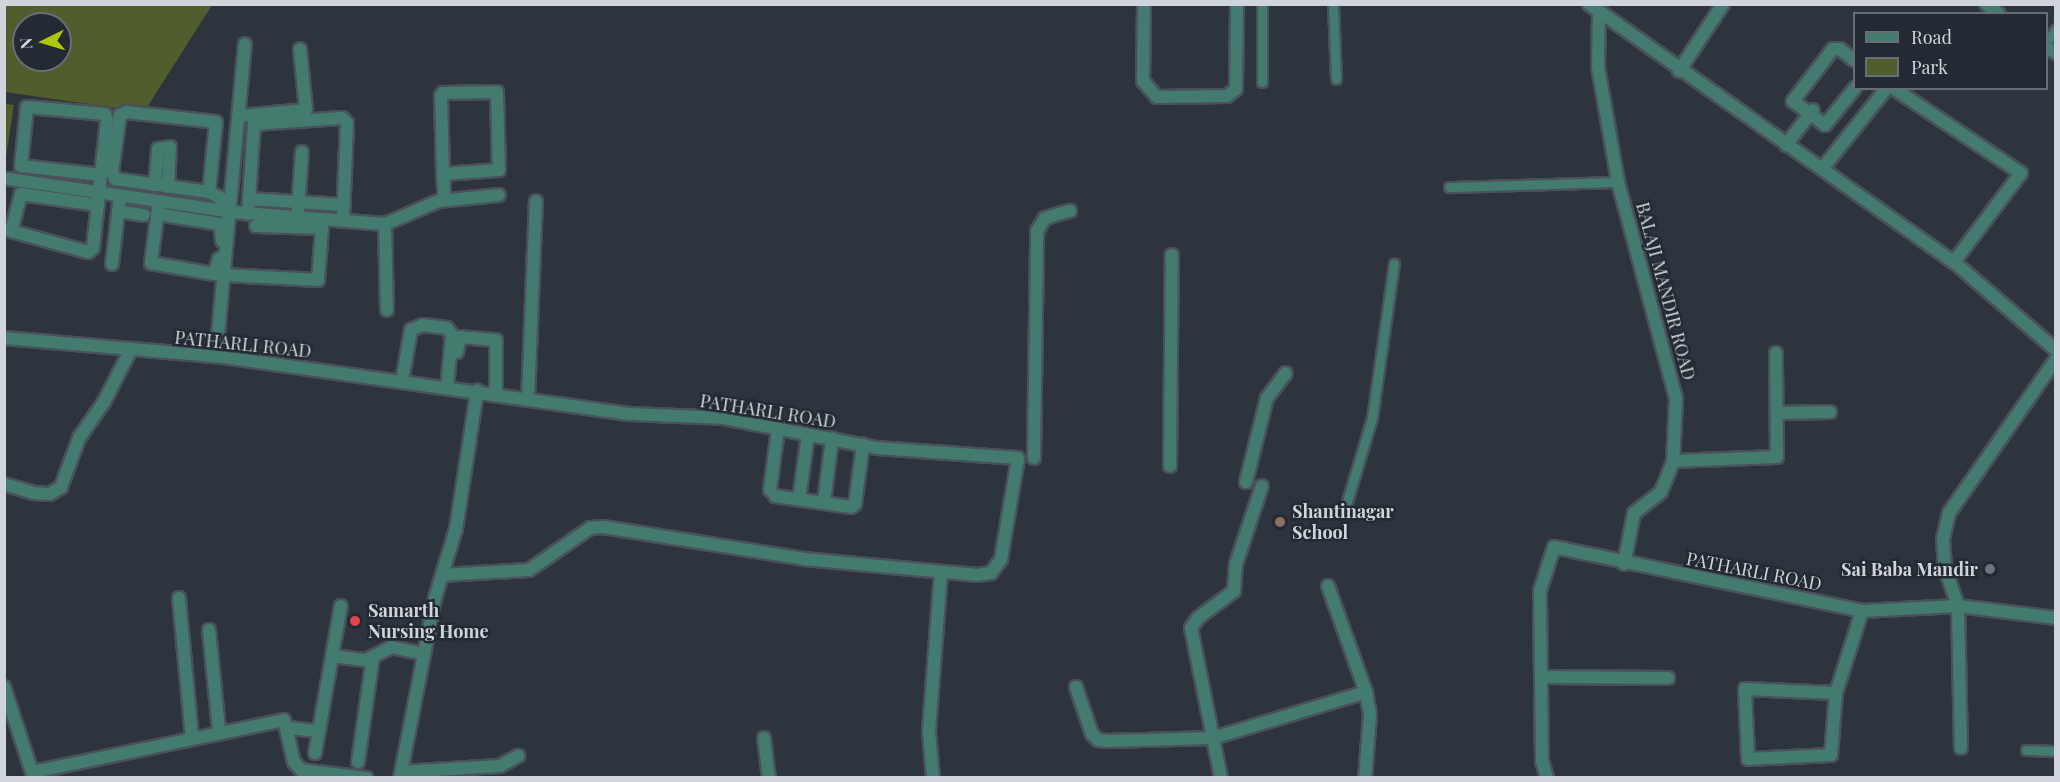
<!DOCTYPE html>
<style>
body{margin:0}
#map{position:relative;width:2060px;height:782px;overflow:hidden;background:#2d343e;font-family:"Playfair Display",serif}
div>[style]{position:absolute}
.green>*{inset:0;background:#505e2e}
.roads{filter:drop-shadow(2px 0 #4a515a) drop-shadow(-2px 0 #4a515a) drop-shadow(0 2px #4a515a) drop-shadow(0 -2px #4a515a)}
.service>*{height:9px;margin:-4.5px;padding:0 4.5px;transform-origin:4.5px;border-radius:4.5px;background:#447b6f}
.minor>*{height:12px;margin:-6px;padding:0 6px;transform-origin:6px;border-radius:6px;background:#447b6f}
.tertiary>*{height:12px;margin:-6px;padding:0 6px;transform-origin:6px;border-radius:6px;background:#447b6f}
.dots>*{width:16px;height:16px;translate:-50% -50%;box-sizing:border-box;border:3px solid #242a33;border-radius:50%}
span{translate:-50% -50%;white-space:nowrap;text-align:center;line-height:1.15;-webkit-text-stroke:5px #242a33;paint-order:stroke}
.street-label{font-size:18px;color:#d0d4db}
.poi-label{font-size:18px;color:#d0d4db;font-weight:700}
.left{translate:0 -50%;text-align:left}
.right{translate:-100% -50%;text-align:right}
.frame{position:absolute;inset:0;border:6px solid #d0d4db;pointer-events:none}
.legend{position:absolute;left:1853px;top:12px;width:195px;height:78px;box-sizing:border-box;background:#242a33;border:2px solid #696e76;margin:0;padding:8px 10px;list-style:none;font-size:18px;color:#d0d4db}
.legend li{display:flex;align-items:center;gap:12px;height:30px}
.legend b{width:30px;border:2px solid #696e76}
.north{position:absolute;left:12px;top:12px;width:60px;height:60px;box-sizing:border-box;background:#242a33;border:2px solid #696e76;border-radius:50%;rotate:265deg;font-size:16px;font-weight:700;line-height:24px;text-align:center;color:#d0d4db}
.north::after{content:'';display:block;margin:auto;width:21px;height:27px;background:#adc60f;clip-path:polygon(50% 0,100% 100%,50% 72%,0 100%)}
</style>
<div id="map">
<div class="green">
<div style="clip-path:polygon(evenodd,4px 5px,212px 5px,144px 112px,5px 92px,4px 5px,24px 24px,60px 24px,60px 60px,24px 60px,24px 24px)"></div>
<div style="clip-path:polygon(5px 104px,14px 105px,5px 163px,4px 104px)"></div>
</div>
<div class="roads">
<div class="service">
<div style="left:1262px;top:4px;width:78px;rotate:90deg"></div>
<div style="left:1333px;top:4px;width:75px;rotate:87.7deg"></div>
<div style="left:2046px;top:43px;width:17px;rotate:-54deg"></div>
<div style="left:1449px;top:187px;width:169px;rotate:-1.7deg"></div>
<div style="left:1346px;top:505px;width:91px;rotate:-73.4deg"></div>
<div style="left:1372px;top:418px;width:156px;rotate:-81.9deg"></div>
<div style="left:2026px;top:750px;width:30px;rotate:2deg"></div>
</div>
<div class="minor">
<div style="left:1144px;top:4px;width:77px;rotate:90.7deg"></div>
<div style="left:1143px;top:81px;width:21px;rotate:49deg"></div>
<div style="left:1157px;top:97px;width:70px;rotate:-0.8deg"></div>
<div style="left:1227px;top:96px;width:11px;rotate:-38deg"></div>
<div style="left:1236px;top:89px;width:85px;rotate:-89.3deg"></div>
<div style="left:1986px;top:4px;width:16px;rotate:38deg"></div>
<div style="left:1599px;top:12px;width:55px;rotate:91deg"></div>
<div style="left:1598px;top:67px;width:117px;rotate:80.1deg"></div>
<div style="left:1618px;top:182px;width:225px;rotate:75deg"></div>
<div style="left:1676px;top:399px;width:63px;rotate:92.7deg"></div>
<div style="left:1673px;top:462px;width:32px;rotate:112deg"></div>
<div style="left:1661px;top:492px;width:34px;rotate:142deg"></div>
<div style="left:1634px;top:513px;width:52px;rotate:101.1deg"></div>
<div style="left:2046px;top:47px;width:12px;rotate:31deg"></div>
<div style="left:1854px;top:60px;width:18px;rotate:-142deg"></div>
<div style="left:1840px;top:49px;width:7px;rotate:180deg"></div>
<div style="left:1833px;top:49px;width:66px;rotate:127.6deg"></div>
<div style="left:1793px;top:101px;width:40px;rotate:37deg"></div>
<div style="left:1825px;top:125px;width:48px;rotate:-51deg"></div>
<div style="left:1679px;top:71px;width:80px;rotate:-56.7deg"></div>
<div style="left:1893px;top:88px;width:154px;rotate:33.6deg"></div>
<div style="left:2021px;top:173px;width:111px;rotate:127deg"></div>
<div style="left:239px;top:116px;width:67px;rotate:-5.1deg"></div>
<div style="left:306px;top:110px;width:61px;rotate:-95.6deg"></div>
<div style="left:1786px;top:145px;width:44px;rotate:-52.4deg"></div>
<div style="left:1822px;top:169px;width:104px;rotate:-51.3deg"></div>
<div style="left:443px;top:174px;width:56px;rotate:-4.1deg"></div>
<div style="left:499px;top:170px;width:78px;rotate:-91.5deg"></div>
<div style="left:497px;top:92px;width:54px;rotate:178.9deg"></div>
<div style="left:443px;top:93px;width:4px;rotate:124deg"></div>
<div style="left:441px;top:96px;width:78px;rotate:88.5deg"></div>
<div style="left:443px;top:174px;width:13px;rotate:86deg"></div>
<div style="left:444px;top:187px;width:13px;rotate:90deg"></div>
<div style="left:9px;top:179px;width:225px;rotate:8.4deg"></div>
<div style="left:232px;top:212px;width:153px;rotate:4.5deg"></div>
<div style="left:385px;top:224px;width:59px;rotate:-23.1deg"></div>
<div style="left:439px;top:201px;width:60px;rotate:-5.7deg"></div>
<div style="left:155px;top:185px;width:36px;rotate:-85deg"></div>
<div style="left:158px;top:149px;width:12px;rotate:-9deg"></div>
<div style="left:170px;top:147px;width:40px;rotate:92.9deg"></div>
<div style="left:209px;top:192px;width:70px;rotate:-84.3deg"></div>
<div style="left:216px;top:122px;width:90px;rotate:-173.6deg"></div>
<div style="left:127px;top:112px;width:8px;rotate:157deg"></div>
<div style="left:120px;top:115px;width:58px;rotate:98deg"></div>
<div style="left:112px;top:172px;width:8px;rotate:67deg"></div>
<div style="left:115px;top:179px;width:95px;rotate:7.9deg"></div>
<div style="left:209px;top:192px;width:11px;rotate:27deg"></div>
<div style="left:219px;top:197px;width:20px;rotate:49deg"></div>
<div style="left:249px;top:199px;width:95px;rotate:3.6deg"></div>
<div style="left:159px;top:202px;width:62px;rotate:97.5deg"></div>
<div style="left:151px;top:263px;width:64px;rotate:9.9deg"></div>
<div style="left:214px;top:274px;width:16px;rotate:-72deg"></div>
<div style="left:98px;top:205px;width:78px;rotate:-171.9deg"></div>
<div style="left:21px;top:194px;width:38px;rotate:105deg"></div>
<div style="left:11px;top:231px;width:80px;rotate:15.3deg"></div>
<div style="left:88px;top:252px;width:6px;rotate:-39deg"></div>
<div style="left:93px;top:248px;width:55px;rotate:-83.8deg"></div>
<div style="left:99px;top:193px;width:18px;rotate:-84deg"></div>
<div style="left:101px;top:175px;width:55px;rotate:-83.8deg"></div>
<div style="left:107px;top:120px;width:6px;rotate:-108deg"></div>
<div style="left:105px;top:114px;width:78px;rotate:-174.9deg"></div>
<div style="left:27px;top:107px;width:59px;rotate:95.8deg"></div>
<div style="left:21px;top:166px;width:81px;rotate:6.4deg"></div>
<div style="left:298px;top:209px;width:57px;rotate:-86deg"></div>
<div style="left:118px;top:211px;width:26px;rotate:9deg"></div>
<div style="left:157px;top:214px;width:64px;rotate:9deg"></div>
<div style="left:220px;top:224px;width:17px;rotate:83deg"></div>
<div style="left:248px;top:214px;width:90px;rotate:-86.2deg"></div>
<div style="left:254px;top:124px;width:88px;rotate:-3.9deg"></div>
<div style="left:342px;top:118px;width:7px;rotate:45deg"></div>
<div style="left:347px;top:123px;width:97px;rotate:92.4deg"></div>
<div style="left:385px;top:224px;width:86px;rotate:88.7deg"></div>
<div style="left:112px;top:264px;width:68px;rotate:-83.3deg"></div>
<div style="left:225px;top:275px;width:93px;rotate:3.1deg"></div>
<div style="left:318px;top:280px;width:52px;rotate:-85.6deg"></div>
<div style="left:322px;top:228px;width:66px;rotate:-178.3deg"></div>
<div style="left:457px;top:352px;width:15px;rotate:-79deg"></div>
<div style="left:460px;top:337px;width:36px;rotate:5deg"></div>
<div style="left:496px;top:340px;width:54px;rotate:90deg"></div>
<div style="left:216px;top:356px;width:313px;rotate:-84.7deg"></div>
<div style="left:402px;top:381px;width:52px;rotate:-80deg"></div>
<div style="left:411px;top:330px;width:13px;rotate:-23deg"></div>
<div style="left:423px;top:325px;width:24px;rotate:7deg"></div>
<div style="left:447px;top:328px;width:9px;rotate:54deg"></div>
<div style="left:452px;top:335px;width:52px;rotate:95.5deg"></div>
<div style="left:528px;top:399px;width:198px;rotate:-87.7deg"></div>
<div style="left:1777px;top:413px;width:53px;rotate:-1.1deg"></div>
<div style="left:1034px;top:458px;width:227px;rotate:-89.2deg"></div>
<div style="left:1037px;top:231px;width:15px;rotate:-58deg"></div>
<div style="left:1045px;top:218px;width:26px;rotate:-16deg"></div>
<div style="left:1673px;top:461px;width:104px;rotate:-2.2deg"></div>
<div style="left:1777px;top:457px;width:104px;rotate:-90.6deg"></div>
<div style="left:1170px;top:466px;width:211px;rotate:-89.5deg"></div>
<div style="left:1246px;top:482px;width:87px;rotate:-76deg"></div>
<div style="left:1267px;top:398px;width:31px;rotate:-53deg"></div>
<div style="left:4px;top:484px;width:30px;rotate:17deg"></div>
<div style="left:33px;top:493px;width:17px;rotate:3deg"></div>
<div style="left:50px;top:494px;width:13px;rotate:-32deg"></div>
<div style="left:61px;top:487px;width:52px;rotate:-69.8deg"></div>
<div style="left:79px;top:438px;width:44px;rotate:-55.2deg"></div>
<div style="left:104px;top:402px;width:57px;rotate:-63deg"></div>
<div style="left:770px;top:490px;width:62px;rotate:-82.5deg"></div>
<div style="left:775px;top:496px;width:77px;rotate:8.2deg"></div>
<div style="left:851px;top:507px;width:5px;rotate:-37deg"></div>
<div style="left:855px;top:504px;width:60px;rotate:-82.3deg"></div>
<div style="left:799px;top:499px;width:65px;rotate:-82deg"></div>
<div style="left:824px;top:502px;width:64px;rotate:-82.8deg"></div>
<div style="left:442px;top:575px;width:87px;rotate:-3.3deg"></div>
<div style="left:529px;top:570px;width:74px;rotate:-34.5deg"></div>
<div style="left:590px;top:528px;width:13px;rotate:-4deg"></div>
<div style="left:603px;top:527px;width:204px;rotate:9deg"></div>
<div style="left:804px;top:559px;width:174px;rotate:5.3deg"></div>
<div style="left:977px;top:575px;width:14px;rotate:-8deg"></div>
<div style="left:991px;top:573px;width:17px;rotate:-54deg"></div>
<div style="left:1001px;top:559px;width:102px;rotate:-80.4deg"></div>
<div style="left:1328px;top:586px;width:113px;rotate:70.3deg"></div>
<div style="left:1366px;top:692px;width:23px;rotate:80deg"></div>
<div style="left:1370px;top:715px;width:63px;rotate:94.5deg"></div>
<div style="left:179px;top:598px;width:140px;rotate:84.7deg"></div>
<div style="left:1958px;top:606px;width:142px;rotate:88.8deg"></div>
<div style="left:209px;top:630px;width:101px;rotate:84.3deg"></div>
<div style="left:332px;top:656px;width:34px;rotate:7deg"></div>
<div style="left:366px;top:660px;width:28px;rotate:-27deg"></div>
<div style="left:391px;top:647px;width:33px;rotate:12deg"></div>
<div style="left:1541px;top:677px;width:127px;rotate:0.5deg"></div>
<div style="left:4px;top:687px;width:96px;rotate:71.8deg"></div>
<div style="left:1076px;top:687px;width:50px;rotate:71.2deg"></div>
<div style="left:1092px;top:734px;width:8px;rotate:45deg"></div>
<div style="left:1098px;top:740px;width:10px;rotate:6deg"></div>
<div style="left:1108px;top:741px;width:105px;rotate:-1.6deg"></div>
<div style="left:1213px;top:738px;width:160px;rotate:-16.7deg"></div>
<div style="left:1836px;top:693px;width:91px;rotate:-177.5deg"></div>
<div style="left:1745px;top:689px;width:70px;rotate:87.5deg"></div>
<div style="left:1748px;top:759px;width:83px;rotate:-2.8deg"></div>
<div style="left:1831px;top:755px;width:62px;rotate:-85.4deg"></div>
<div style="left:1836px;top:693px;width:86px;rotate:-72.4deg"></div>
<div style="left:289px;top:728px;width:30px;rotate:6deg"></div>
<div style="left:764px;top:738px;width:40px;rotate:82.9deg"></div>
<div style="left:315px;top:753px;width:149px;rotate:-80deg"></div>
<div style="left:358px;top:762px;width:106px;rotate:-81.9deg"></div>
<div style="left:33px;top:772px;width:256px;rotate:-11.7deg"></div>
<div style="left:284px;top:720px;width:43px;rotate:76.6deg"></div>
<div style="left:294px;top:762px;width:11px;rotate:49deg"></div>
<div style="left:301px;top:770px;width:66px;rotate:6.9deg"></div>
<div style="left:401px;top:772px;width:99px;rotate:-3.5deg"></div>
<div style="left:500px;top:766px;width:21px;rotate:-29deg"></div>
<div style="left:933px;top:778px;width:47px;rotate:-94.9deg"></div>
<div style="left:929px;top:731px;width:159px;rotate:-85.7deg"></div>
<div style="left:1221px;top:778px;width:153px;rotate:-101.3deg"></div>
<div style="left:1191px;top:628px;width:12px;rotate:-55deg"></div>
<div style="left:1198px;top:618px;width:45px;rotate:-36.9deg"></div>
<div style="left:1234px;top:591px;width:27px;rotate:-86deg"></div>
<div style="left:1236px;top:564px;width:82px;rotate:-71.6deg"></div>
<div style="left:1547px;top:778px;width:18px;rotate:-106deg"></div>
<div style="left:1542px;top:761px;width:170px;rotate:-90.7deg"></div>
<div style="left:1540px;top:591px;width:46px;rotate:-72.3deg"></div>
</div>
<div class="tertiary">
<div style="left:1589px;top:4px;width:447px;rotate:35.3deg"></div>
<div style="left:1954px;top:262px;width:135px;rotate:40.8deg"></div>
<div style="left:4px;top:338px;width:213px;rotate:4.9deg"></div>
<div style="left:216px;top:356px;width:417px;rotate:8deg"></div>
<div style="left:629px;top:414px;width:95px;rotate:2.4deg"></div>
<div style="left:724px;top:418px;width:156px;rotate:11.1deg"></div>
<div style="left:877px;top:448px;width:141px;rotate:4.1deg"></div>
<div style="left:1554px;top:547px;width:315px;rotate:11.7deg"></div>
<div style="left:1862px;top:611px;width:96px;rotate:-3deg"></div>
<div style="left:1958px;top:606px;width:99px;rotate:7deg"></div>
<div style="left:1958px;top:606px;width:40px;rotate:-108.9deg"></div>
<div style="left:1945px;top:568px;width:29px;rotate:-94deg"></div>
<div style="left:1943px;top:539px;width:27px;rotate:-77deg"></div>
<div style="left:1949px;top:513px;width:188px;rotate:-55.2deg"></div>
<div style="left:400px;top:778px;width:183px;rotate:-79deg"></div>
<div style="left:435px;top:598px;width:72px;rotate:-73.1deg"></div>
<div style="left:456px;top:529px;width:140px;rotate:-81.3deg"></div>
</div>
</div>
<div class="dots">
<div style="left:1280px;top:522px;background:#8d6e63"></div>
<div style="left:1990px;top:569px;background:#6b7280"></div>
<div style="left:355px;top:621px;background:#e0444e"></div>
</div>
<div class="street-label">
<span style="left:1666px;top:291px;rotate:75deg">BALAJI MANDIR ROAD</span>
<span style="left:243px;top:344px;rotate:6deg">PATHARLI ROAD</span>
<span style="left:768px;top:411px;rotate:9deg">PATHARLI ROAD</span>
<span style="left:1754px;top:571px;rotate:11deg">PATHARLI ROAD</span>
</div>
<div class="poi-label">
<span class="left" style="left:1292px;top:522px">Shantinagar<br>School</span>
<span class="right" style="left:1978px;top:569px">Sai Baba Mandir</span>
<span class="left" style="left:368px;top:621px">Samarth<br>Nursing Home</span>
</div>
<div class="frame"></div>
<ul class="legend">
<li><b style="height:8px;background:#447b6f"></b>Road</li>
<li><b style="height:16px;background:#505e2e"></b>Park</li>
</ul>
<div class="north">N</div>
</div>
